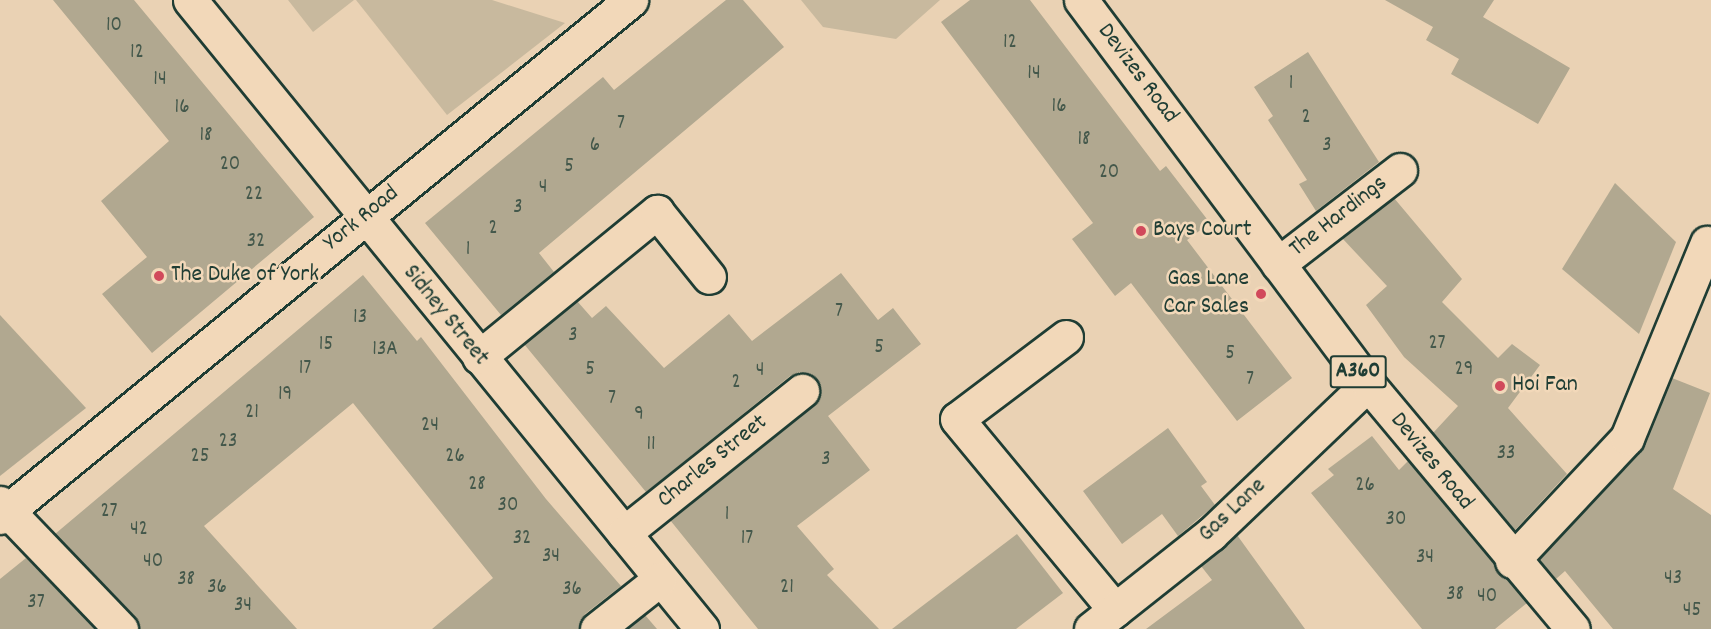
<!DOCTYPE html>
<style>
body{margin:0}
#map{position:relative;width:1711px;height:629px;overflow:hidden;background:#ead2b4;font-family:Dekko,sans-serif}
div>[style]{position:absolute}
.green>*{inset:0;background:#c8b99e}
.building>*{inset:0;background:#b1a890}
.roads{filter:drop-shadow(2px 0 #1f3d34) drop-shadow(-2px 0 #1f3d34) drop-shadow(0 2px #1f3d34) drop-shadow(0 -2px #1f3d34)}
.minor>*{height:33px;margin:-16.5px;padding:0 16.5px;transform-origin:16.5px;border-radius:16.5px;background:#f2d8b9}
.major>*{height:33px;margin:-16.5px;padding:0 16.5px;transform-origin:16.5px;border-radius:16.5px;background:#f2d8b9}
.dots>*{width:16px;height:16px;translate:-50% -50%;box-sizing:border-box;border:3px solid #f2d8b9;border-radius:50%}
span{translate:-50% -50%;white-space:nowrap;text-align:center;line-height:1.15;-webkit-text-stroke:5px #f2d8b9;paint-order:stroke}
.number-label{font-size:21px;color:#44584b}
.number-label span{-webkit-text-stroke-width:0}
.shield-label span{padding:2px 4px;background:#f2d8b9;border:2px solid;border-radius:4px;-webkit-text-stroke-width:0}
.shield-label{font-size:22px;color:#1f3d34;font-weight:700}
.street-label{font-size:24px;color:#1f3d34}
.poi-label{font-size:24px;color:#1f3d34}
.left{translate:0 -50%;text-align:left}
.right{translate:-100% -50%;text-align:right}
</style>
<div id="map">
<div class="green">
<div style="clip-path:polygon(288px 0,354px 0,313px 32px)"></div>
<div style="clip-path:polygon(356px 0,492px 0,565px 23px,447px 115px)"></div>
<div style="clip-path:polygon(801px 0,940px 0,896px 39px,823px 27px)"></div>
</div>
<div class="building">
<div style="clip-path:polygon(53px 0,134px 0,314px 217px,152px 353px,102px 294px,147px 257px,101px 201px,169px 141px)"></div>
<div style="clip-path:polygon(726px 0,743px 0,784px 47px,539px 253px,554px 272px,501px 315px,425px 223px,603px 77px,614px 90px)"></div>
<div style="clip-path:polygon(970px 0,1030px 0,1160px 171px,1166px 166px,1210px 223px,1187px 240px,1292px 378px,1237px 421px,1131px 283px,1115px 296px,1072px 239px,1093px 223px,941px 22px)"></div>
<div style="clip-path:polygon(1385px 0,1494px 0,1483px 17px,1570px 68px,1538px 124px,1451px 74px,1459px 59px,1426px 40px,1433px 27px)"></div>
<div style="clip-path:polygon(1308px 52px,1379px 162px,1316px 211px,1299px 184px,1307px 180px,1268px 120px,1273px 116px,1254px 87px)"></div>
<div style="clip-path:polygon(1615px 183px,1676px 242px,1639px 334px,1562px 269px)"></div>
<div style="clip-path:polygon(1394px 198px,1462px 279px,1442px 302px,1498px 358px,1512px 344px,1540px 365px,1508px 408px,1567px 474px,1515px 530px,1433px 433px,1458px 406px,1404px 357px,1366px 305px,1387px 286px,1342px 238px)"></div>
<div style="clip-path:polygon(841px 273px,878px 320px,893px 308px,921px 344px,828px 416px,870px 470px,797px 526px,834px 569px,827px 575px,879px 629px,758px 629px,670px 520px,814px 406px,821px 389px,816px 379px,800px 372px,790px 376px,646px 492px,524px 344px,577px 301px,592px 318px,606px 306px,664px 368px,729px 314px,752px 341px)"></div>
<div style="clip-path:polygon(363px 275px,417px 341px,421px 337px,546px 499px,621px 586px,585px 614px,579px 629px,432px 629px,493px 578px,353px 403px,204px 526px,297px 629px,139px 629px,135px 616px,55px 534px)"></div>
<div style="clip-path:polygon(0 315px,86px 408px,0 476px)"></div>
<div style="clip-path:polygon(1672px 378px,1710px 393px,1673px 489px,1711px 515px,1711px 629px,1613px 629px,1565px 571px,1556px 579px,1539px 559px,1641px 451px)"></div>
<div style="clip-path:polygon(1168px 428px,1207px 482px,1201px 486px,1215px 505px,1178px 536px,1162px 514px,1122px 544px,1083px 491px)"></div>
<div style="clip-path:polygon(1372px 436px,1399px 470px,1408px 461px,1527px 603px,1495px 629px,1422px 629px,1311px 493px,1334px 475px,1328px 469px)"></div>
<div style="clip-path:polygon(1017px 534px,1063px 593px,1016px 629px,892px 629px)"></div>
<div style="clip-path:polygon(1237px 535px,1305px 629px,1146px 629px,1212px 580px,1201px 566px)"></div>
<div style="clip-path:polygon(26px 558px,95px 629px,0 629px,0 579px)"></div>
<div style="clip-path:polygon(645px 615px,657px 629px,627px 629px)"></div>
</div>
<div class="roads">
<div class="minor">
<div style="left:190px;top:0;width:811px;rotate:50.85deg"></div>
<div style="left:1278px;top:264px;width:154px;rotate:-37.6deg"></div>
<div style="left:1066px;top:337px;width:136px;rotate:143deg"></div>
<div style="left:957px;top:419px;width:248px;rotate:50.4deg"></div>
<div style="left:479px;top:357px;width:230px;rotate:-39.2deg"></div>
<div style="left:657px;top:212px;width:83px;rotate:51.3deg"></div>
<div style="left:0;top:503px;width:175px;rotate:46.2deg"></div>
<div style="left:0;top:517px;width:816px;rotate:-39.33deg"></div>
<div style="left:624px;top:533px;width:228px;rotate:-38.6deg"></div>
<div style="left:1512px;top:561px;width:168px;rotate:-46.9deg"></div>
<div style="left:1627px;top:438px;width:211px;rotate:-67.7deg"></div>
<div style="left:597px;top:629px;width:80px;rotate:-38.4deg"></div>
<div style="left:1091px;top:629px;width:153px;rotate:-38.4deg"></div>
<div style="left:1211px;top:534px;width:217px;rotate:-43.7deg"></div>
</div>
<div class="major">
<div style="left:1081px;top:0;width:479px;rotate:53.2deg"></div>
<div style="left:1368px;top:384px;width:319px;rotate:50.1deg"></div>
</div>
</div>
<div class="dots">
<div style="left:1141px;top:231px;background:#d1495b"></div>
<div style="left:159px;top:276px;background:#d1495b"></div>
<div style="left:1261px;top:294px;background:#d1495b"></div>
<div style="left:1500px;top:386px;background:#d1495b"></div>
</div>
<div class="number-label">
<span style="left:114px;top:26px">10</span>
<span style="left:1010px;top:43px">12</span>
<span style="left:137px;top:53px">12</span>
<span style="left:1034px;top:74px">14</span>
<span style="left:160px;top:80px">14</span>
<span style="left:1291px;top:84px">1</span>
<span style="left:1059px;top:107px">16</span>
<span style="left:182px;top:108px">16</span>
<span style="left:1306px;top:118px">2</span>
<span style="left:621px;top:124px">7</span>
<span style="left:206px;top:136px">18</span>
<span style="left:1084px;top:140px">18</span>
<span style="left:595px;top:146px">6</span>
<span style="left:1327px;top:146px">3</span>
<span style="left:230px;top:165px">20</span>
<span style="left:569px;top:167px">5</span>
<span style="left:1109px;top:173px">20</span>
<span style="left:543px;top:188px">4</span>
<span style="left:254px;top:195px">22</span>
<span style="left:518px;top:208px">3</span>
<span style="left:493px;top:229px">2</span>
<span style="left:256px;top:242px">32</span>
<span style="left:468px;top:250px">1</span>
<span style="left:839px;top:312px">7</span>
<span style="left:360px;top:318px">13</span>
<span style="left:573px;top:336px">3</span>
<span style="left:1437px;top:344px">27</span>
<span style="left:326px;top:345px">15</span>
<span style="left:879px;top:348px">5</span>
<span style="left:385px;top:350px">13A</span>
<span style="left:1230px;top:354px">5</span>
<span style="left:305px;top:369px">17</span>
<span style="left:590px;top:370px">5</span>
<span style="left:1464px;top:370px">29</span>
<span style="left:760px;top:371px">4</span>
<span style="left:1250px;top:380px">7</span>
<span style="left:736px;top:383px">2</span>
<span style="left:285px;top:395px">19</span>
<span style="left:612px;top:399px">7</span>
<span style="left:252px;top:413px">21</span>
<span style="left:639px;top:415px">9</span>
<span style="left:430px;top:426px">24</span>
<span style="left:228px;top:442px">23</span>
<span style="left:651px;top:445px">11</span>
<span style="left:1506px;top:454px">33</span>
<span style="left:200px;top:457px">25</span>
<span style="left:455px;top:457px">26</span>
<span style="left:826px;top:460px">3</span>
<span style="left:477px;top:485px">28</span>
<span style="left:1365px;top:486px">26</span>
<span style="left:508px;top:506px">30</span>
<span style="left:109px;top:512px">27</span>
<span style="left:727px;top:515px">1</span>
<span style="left:1396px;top:520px">30</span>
<span style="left:139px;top:530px">42</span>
<span style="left:522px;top:539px">32</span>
<span style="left:747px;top:539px">17</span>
<span style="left:551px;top:557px">34</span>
<span style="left:1425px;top:558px">34</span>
<span style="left:153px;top:562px">40</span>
<span style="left:1673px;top:579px">43</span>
<span style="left:186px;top:580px">38</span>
<span style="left:217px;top:588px">36</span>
<span style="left:787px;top:588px">21</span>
<span style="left:572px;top:590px">36</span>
<span style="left:1455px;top:595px">38</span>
<span style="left:1487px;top:597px">40</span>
<span style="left:36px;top:603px">37</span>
<span style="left:243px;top:606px">34</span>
<span style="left:1692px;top:611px">45</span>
</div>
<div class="shield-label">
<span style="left:1358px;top:372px">A360</span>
</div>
<div class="street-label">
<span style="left:1137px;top:74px;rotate:53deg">Devizes Road</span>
<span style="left:1339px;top:217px;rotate:-38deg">The Hardings</span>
<span style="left:362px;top:219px;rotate:-39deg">York Road</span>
<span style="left:445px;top:316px;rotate:51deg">Sidney Street</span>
<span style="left:713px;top:462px;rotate:-39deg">Charles Street</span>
<span style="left:1431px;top:462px;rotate:51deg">Devizes Road</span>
<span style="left:1233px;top:511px;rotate:-43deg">Gas Lane</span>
</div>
<div class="poi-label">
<span class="left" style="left:1153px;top:231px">Bays Court</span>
<span class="left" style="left:171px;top:276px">The Duke of York</span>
<span class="right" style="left:1249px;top:294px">Gas Lane<br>Car Sales</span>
<span class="left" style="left:1512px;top:386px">Hoi Fan</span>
</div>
</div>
